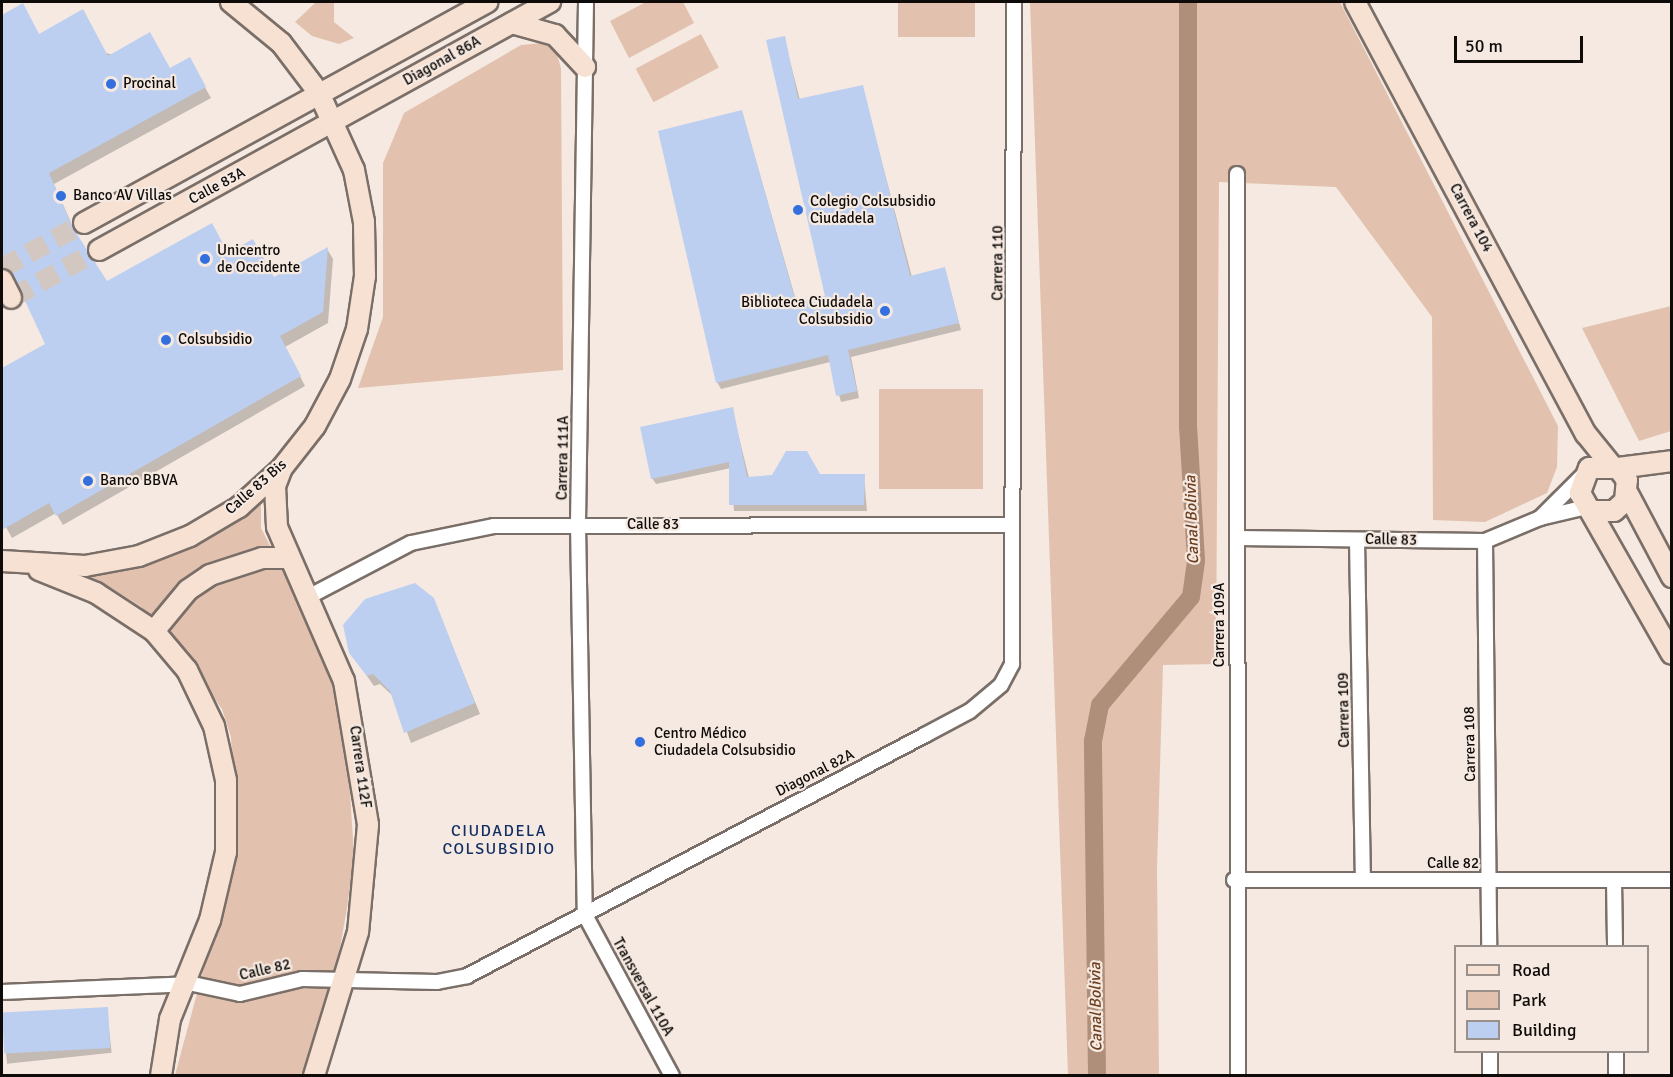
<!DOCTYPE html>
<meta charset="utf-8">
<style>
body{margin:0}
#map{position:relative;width:1673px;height:1077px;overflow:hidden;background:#f5e9e1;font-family:Signika,sans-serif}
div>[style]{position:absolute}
.green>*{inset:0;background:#e2c2ae;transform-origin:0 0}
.shadow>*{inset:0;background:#0003;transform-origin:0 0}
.canal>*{height:18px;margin:-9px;padding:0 9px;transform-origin:9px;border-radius:9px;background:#b08f7a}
.building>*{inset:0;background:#bccff0;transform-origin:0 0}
.secondary-tunnel>*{height:20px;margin-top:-10px;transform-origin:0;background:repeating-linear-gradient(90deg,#d2c8c1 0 20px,transparent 0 30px)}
.roads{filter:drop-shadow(2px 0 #7a6f68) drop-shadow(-2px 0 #7a6f68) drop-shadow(0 2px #7a6f68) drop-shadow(0 -2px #7a6f68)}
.street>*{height:14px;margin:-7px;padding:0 7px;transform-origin:7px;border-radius:7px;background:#fff}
.secondary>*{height:20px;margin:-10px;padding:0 10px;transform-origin:10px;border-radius:10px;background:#f7e1d3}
.dots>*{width:16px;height:16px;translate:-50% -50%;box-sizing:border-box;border:3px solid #f5e9e1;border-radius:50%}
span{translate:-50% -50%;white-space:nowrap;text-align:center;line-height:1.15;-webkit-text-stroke:4.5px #f5e9e1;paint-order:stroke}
.street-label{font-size:15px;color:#0f0b09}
.poi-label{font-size:15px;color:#0f0b09}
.left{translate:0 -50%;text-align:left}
.right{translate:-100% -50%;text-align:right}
.water-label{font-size:16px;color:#6d3f1e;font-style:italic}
.neighbourhood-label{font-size:16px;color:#122f64;letter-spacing:1.5px}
.frame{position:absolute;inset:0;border:3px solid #0f0b09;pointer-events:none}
.legend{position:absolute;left:1454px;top:945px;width:195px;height:108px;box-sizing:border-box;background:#f5e9e1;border:2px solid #99908b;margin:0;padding:8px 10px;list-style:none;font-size:18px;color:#0f0b09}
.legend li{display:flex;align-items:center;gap:12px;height:30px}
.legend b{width:30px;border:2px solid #99908b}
.scale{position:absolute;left:1454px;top:36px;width:129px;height:27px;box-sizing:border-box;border:3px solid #0f0b09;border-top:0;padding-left:8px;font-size:18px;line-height:21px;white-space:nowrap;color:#0f0b09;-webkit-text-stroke:4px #f5e9e1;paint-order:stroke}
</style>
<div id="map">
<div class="green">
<div style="clip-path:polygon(316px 2px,334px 2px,334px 22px,354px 38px,339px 44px,312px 36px,295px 22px)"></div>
<div style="clip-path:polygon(646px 2px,683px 2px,694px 23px,629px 58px,610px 21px)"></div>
<div style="left:898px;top:2px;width:77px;height:35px"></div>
<div style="clip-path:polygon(1030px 2px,1340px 2px,1558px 426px,1557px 467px,1547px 493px,1485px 522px,1433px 520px,1432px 317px,1336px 187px,1219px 182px,1216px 664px,1163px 665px,1157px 869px,1159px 1075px,1068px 1075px)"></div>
<div style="left:701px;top:34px;width:38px;height:74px;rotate:62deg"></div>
<div style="clip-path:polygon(543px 43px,556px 51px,561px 68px,563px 370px,358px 388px,383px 317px,383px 163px,404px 113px,521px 45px)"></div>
<div style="clip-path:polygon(1671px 306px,1671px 431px,1639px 441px,1582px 328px)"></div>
<div style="left:983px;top:389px;width:100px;height:104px;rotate:90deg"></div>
<div style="clip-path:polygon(261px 497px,261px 528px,323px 650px,346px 731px,354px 855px,347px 908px,337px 965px,303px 1075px,175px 1075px,236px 849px,231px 737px,222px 709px,168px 634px,140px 606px,108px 586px,71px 574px,119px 569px,187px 549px,237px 520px)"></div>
</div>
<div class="shadow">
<div style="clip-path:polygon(22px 5px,39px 35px,169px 70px,189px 59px,211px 98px,54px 184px,77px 236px,107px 283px,228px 255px,274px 279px,327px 249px,333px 259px,328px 323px,285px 347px,305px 386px,63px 525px,56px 513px,12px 538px,2px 520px,2px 370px,47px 345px,19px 284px,2px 263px,2px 17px)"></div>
<div style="clip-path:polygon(784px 38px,800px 100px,862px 86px,912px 277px,945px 269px,961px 330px,851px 357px,859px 398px,841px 402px,830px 362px,721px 389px,717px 382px,742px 112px,797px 304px,827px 297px)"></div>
<div style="clip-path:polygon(732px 409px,749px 478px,864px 476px,867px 511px,734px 511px,731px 468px,656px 484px,652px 478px)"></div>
<div style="clip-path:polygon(433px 599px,480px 714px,411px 743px,394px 697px,380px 684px,374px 686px,350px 652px)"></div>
<div style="left:107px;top:1009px;width:44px;height:105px;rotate:84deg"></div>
</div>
<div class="canal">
<div style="left:1097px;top:1076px;width:335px;rotate:-90.7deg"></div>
<div style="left:1093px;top:741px;width:37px;rotate:-79deg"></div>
<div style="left:1100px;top:705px;width:141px;rotate:-49.9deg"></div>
<div style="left:1191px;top:597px;width:37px;rotate:-82deg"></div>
<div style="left:1196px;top:560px;width:133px;rotate:-93.4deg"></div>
<div style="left:1188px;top:427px;width:425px;rotate:-90deg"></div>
</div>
<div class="building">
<div style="clip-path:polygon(23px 3px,39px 34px,83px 9px,108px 56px,150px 32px,170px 68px,190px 57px,206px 87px,49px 173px,73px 228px,107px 281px,212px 223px,228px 253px,253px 239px,274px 277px,328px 247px,323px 312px,280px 336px,301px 376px,56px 516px,49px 503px,2px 530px,2px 368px,45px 344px,13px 275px,2px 266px,2px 15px)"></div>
<div style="clip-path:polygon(785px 36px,798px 99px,863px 85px,910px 276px,945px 267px,959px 323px,848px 350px,857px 391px,836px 396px,828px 355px,716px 383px,658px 131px,742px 110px,796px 303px,825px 296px,766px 40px)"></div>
<div style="clip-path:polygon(733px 407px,747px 477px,772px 475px,786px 451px,807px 451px,820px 474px,865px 474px,864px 505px,729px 505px,729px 462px,651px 479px,640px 427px)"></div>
<div style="clip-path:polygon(415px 583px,434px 598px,475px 703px,404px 733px,390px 691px,373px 674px,367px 676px,349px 653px,343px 625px,365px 599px)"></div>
<div style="left:108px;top:1007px;width:41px;height:106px;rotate:87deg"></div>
</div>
<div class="secondary-tunnel">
<div style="left:2px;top:268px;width:94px;rotate:-28.8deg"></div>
<div style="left:13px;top:297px;width:98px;rotate:-28.7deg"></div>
</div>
<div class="roads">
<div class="street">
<div style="left:586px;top:2px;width:522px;rotate:90.88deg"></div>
<div style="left:578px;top:524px;width:391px;rotate:89deg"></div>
<div style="left:585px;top:915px;width:183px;rotate:61.6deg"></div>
<div style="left:1237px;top:174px;width:902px;rotate:89.94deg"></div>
<div style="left:1540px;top:518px;width:59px;rotate:-45deg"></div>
<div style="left:1237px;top:538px;width:248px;rotate:0.7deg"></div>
<div style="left:1485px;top:541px;width:60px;rotate:-22.7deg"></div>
<div style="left:1540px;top:518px;width:47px;rotate:-13.4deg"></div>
<div style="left:1357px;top:540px;width:340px;rotate:89deg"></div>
<div style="left:1485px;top:541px;width:405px;rotate:89.4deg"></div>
<div style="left:310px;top:596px;width:114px;rotate:-27.7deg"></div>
<div style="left:411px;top:543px;width:85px;rotate:-11.6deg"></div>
<div style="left:494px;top:526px;width:518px;rotate:-0.11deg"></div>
<div style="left:1234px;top:880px;width:438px"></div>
<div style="left:1614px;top:880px;width:66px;rotate:89.1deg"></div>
<div style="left:2px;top:992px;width:191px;rotate:-2.4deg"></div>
<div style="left:193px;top:984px;width:48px;rotate:12deg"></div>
<div style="left:240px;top:994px;width:64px;rotate:-13.6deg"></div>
<div style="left:302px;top:979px;width:135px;rotate:1.3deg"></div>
<div style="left:437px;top:982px;width:31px;rotate:-11deg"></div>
<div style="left:467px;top:976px;width:518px;rotate:-27.75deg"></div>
<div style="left:925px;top:735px;width:51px;rotate:-28.1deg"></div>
<div style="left:970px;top:711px;width:40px;rotate:-40deg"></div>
<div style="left:1001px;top:685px;width:24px;rotate:-62deg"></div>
<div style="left:1012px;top:664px;width:662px;rotate:-89.83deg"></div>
<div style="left:1490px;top:1052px;width:24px;rotate:90deg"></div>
<div style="left:1616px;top:1052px;width:24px;rotate:90deg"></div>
</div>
<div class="secondary">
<div style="left:1355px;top:2px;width:490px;rotate:61.9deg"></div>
<div style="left:1586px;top:434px;width:40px;rotate:51deg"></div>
<div style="left:512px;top:23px;width:45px;rotate:15.6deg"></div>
<div style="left:555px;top:35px;width:44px;rotate:46.8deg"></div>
<div style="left:84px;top:223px;width:460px;rotate:-28.7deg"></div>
<div style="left:99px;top:250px;width:515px;rotate:-28.81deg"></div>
<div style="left:2px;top:280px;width:20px;rotate:63deg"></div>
<div style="left:282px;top:468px;width:19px;rotate:111deg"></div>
<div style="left:275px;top:486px;width:41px;rotate:87.2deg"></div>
<div style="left:277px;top:527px;width:168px;rotate:66.5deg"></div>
<div style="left:344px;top:681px;width:146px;rotate:80.5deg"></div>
<div style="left:368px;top:825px;width:107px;rotate:95.3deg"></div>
<div style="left:358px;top:932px;width:151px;rotate:107deg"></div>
<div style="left:1618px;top:468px;width:54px;rotate:-7.4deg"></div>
<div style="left:1628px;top:494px;width:94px;rotate:62.1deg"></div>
<div style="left:1592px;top:511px;width:22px"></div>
<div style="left:1614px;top:511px;width:15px;rotate:-42deg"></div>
<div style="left:1625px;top:501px;width:21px;rotate:-85deg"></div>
<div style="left:1627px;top:480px;width:15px;rotate:-127deg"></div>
<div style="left:1618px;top:468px;width:29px;rotate:180deg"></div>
<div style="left:1589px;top:468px;width:27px;rotate:110deg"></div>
<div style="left:1580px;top:493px;width:185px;rotate:60.3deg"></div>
<div style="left:2px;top:561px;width:83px;rotate:3.4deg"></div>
<div style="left:85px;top:566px;width:55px;rotate:-10.5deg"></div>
<div style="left:139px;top:556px;width:55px;rotate:-21.4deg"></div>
<div style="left:190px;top:536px;width:57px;rotate:-30.6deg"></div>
<div style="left:239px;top:507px;width:58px;rotate:-42.2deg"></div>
<div style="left:282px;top:468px;width:53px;rotate:-51.8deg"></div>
<div style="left:315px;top:426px;width:53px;rotate:-62deg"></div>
<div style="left:340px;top:379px;width:53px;rotate:-71.2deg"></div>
<div style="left:357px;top:329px;width:54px;rotate:-81.4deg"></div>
<div style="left:365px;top:276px;width:54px;rotate:-91.1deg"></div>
<div style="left:364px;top:222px;width:53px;rotate:-100.9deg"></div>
<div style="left:354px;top:170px;width:85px;rotate:-114.4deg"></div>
<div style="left:319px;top:93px;width:63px;rotate:-127.2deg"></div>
<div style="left:281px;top:43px;width:65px;rotate:-140.6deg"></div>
<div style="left:39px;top:570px;width:61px;rotate:22deg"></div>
<div style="left:96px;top:593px;width:69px;rotate:33.2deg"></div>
<div style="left:154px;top:631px;width:51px;rotate:49.8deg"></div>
<div style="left:187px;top:670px;width:62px;rotate:64.3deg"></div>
<div style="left:214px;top:726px;width:55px;rotate:77.5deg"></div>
<div style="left:226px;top:780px;width:72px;rotate:90deg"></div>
<div style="left:226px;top:852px;width:70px;rotate:103.2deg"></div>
<div style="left:210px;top:920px;width:107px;rotate:112deg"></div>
<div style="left:170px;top:1019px;width:58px;rotate:99deg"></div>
<div style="left:154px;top:631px;width:53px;rotate:-50.3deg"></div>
<div style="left:188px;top:590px;width:27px;rotate:-34deg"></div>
<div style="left:210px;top:575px;width:55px;rotate:-18.1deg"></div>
<div style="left:262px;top:558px;width:27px"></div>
</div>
</div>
<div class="dots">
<div style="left:111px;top:84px;background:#336fdd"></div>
<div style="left:61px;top:196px;background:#336fdd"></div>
<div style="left:798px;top:210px;background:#336fdd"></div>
<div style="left:205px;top:259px;background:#336fdd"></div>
<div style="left:885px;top:311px;background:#336fdd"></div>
<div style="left:166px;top:340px;background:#336fdd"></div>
<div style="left:88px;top:481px;background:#336fdd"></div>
<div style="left:640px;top:742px;background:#336fdd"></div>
</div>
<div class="street-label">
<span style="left:442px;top:61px;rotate:-29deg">Diagonal 86A</span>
<span style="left:217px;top:186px;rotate:-28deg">Calle 83A</span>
<span style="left:1471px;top:218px;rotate:62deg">Carrera 104</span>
<span style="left:998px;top:263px;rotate:-90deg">Carrera 110</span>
<span style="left:563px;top:458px;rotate:-89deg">Carrera 111A</span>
<span style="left:256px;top:487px;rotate:-41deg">Calle 83 Bis</span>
<span style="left:653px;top:525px">Calle 83</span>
<span style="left:1391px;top:540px;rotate:1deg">Calle 83</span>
<span style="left:1220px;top:625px;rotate:-90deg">Carrera 109A</span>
<span style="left:1344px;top:710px;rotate:-91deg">Carrera 109</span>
<span style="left:1470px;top:744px;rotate:-91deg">Carrera 108</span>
<span style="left:360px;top:767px;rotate:82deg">Carrera 112F</span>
<span style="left:815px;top:773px;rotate:-27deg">Diagonal 82A</span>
<span style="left:1453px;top:864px">Calle 82</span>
<span style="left:265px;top:970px;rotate:-13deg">Calle 82</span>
<span style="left:643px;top:987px;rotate:61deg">Transversal 110A</span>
</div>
<div class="poi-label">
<span class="left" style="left:123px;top:84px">Procinal</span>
<span class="left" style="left:73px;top:196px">Banco AV Villas</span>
<span class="left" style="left:810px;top:210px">Colegio Colsubsidio<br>Ciudadela</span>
<span class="left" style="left:217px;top:259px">Unicentro<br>de Occidente</span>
<span class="right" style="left:873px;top:311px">Biblioteca Ciudadela<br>Colsubsidio</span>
<span class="left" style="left:178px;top:340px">Colsubsidio</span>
<span class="left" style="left:100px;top:481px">Banco BBVA</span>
<span class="left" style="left:654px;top:742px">Centro Médico<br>Ciudadela Colsubsidio</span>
</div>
<div class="water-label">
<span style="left:1192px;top:520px;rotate:-92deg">Canal Bolivia</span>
<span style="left:1096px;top:1007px;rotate:-91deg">Canal Bolivia</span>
</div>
<div class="neighbourhood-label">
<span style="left:499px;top:840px">CIUDADELA<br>COLSUBSIDIO</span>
</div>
<div class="frame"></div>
<ul class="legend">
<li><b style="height:8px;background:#f7e1d3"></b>Road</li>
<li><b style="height:16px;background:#e2c2ae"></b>Park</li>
<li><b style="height:16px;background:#bccff0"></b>Building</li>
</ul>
<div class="scale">50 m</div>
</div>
